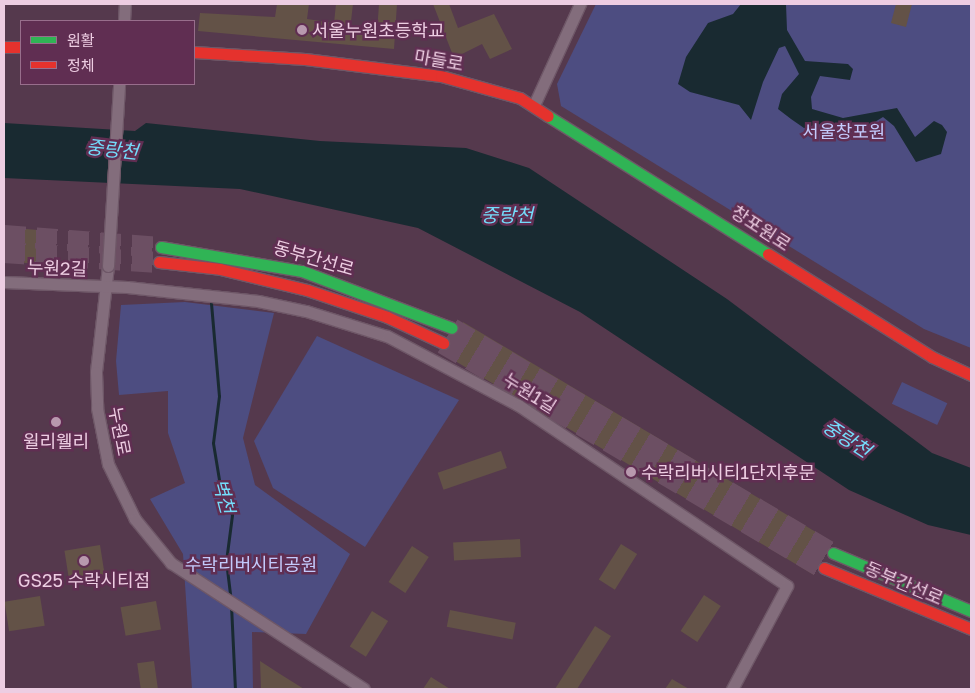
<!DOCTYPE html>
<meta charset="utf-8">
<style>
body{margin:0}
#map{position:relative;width:975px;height:693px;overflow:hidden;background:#55394d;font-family:"Golos Text","Noto Sans KR",sans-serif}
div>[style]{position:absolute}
.green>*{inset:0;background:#4d4d81;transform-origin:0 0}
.water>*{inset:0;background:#192a31}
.stream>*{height:3px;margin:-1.5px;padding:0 1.5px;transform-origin:1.5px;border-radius:1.5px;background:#192a31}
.building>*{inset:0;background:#635247;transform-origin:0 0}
.highway-tunnel>*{height:21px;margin-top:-10.5px;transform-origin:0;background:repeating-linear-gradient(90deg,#6c4f63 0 21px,transparent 0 32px)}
.roads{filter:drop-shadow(1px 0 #6e5767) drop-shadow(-1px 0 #6e5767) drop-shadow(0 1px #6e5767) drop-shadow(0 -1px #6e5767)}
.street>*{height:11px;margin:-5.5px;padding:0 5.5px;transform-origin:5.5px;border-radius:5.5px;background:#836d7c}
.fast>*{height:11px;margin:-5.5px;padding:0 5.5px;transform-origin:5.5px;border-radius:5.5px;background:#30b455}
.jam>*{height:11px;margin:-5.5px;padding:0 5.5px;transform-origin:5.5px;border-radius:5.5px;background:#e5322d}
.bridges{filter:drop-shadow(1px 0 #6e5767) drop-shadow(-1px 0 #6e5767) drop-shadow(0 1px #6e5767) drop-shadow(0 -1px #6e5767)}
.street-bridge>*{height:11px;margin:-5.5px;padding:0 5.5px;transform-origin:5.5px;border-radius:5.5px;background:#836d7c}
.dots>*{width:14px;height:14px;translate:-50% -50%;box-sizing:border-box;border:2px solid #602e52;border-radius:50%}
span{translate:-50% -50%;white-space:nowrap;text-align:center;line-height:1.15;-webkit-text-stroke:5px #602e52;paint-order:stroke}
.poi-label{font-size:18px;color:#edcde2}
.left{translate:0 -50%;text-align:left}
.street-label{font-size:18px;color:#edcde2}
.park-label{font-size:18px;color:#c3cafc}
.water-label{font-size:19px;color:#74ddfb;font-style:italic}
.frame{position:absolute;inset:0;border:5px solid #edcde2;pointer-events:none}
.legend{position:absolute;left:20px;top:20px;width:175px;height:65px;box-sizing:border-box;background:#602e52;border:1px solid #986e8c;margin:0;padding:6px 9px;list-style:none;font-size:15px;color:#edcde2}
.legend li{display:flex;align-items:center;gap:10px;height:25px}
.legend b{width:25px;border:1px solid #986e8c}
</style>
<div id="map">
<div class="green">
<div style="clip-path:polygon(596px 4px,971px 4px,971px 348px,924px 329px,561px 106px,557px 84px)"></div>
<div style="clip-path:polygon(185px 302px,274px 313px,243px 438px,255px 485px,350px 554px,306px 634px,252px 632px,253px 689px,192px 689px,183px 554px,150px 499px,185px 483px,168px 433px,168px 391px,119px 395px,116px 361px,121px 305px)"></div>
<div style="clip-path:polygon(317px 336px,459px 400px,365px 547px,273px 488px,254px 441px)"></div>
<div style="left:902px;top:382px;width:50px;height:24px;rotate:25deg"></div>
</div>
<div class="water">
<div style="clip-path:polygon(741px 4px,786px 4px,787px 30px,805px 61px,848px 64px,853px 69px,850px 80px,820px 76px,811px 97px,812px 109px,843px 118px,897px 108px,915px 137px,934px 121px,942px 125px,947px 132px,941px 154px,916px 162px,894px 126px,883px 117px,857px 133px,818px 124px,804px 128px,791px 119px,778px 109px,782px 94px,799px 74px,785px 46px,779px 48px,763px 82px,751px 120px,739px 105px,690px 92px,678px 84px,686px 57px,708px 23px,733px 14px)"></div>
<div style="clip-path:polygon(4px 123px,135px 131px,146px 123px,320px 141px,466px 148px,529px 168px,727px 299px,932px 453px,971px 468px,971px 535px,928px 525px,849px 490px,580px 312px,418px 228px,240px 189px,4px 178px)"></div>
</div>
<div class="stream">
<div style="left:211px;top:303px;width:93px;rotate:85.1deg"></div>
<div style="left:219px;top:396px;width:47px;rotate:97.3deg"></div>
<div style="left:213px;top:443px;width:50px;rotate:80.7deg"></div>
<div style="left:221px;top:492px;width:25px;rotate:64deg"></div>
<div style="left:232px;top:515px;width:46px;rotate:97.4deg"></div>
<div style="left:226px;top:561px;width:38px;rotate:83deg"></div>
<div style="left:231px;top:605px;width:84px;rotate:87.3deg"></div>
</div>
<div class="building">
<div style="clip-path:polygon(277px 4px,309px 4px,307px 19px,334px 23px,336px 4px,353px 4px,350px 30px,377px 32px,379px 4px,397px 4px,394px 49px,198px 31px,200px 13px,275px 17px)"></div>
<div style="clip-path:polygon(433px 4px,449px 4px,458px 28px,494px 14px,512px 49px,490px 59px,482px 44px,454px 58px)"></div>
<div style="clip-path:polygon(896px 4px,912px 4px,906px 27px,891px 23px)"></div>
<div style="left:4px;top:227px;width:48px;height:34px;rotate:5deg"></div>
<div style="clip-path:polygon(463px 322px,831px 541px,813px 563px,814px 575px,445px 355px,463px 333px)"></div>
<div style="left:501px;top:451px;width:18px;height:67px;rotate:71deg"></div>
<div style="left:520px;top:539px;width:18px;height:67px;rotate:87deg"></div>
<div style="left:621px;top:544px;width:19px;height:42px;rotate:32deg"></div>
<div style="left:100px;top:545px;width:30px;height:36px;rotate:81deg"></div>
<div style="left:412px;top:546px;width:20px;height:43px;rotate:33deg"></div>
<div style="left:704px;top:595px;width:20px;height:43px;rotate:33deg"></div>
<div style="left:40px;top:596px;width:30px;height:36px;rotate:81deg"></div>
<div style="left:156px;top:601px;width:29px;height:36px;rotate:80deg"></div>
<div style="left:450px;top:610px;width:67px;height:17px;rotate:11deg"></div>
<div style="left:372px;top:611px;width:19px;height:42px;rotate:32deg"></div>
<div style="clip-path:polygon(595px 626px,611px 636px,577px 689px,555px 689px)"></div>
<div style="left:154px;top:661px;width:28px;height:17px;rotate:82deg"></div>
<div style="clip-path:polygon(260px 661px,280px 674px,304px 689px,261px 689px)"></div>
<div style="clip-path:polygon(431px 677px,450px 689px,423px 689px)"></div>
<div style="clip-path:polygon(672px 679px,689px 689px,665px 689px)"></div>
</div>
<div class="highway-tunnel">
<div style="left:4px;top:235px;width:157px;rotate:4.4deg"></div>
<div style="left:4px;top:252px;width:155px;rotate:3.7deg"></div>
<div style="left:452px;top:328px;width:442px;rotate:30.6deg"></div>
<div style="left:443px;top:343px;width:442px;rotate:30.6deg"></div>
</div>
<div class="roads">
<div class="street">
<div style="left:124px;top:21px;width:17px;rotate:-87deg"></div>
<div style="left:534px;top:105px;width:111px;rotate:-65.5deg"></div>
<div style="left:108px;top:266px;width:107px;rotate:96.5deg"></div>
<div style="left:96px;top:372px;width:36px;rotate:88deg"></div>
<div style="left:97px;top:408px;width:57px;rotate:78.9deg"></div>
<div style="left:108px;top:464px;width:61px;rotate:63.9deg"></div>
<div style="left:135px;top:519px;width:57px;rotate:50.7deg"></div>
<div style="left:171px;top:563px;width:230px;rotate:33.1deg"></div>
<div style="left:4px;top:282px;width:123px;rotate:2.3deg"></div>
<div style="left:127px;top:287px;width:132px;rotate:6.1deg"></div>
<div style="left:258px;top:301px;width:49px;rotate:11.8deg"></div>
<div style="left:306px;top:311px;width:85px;rotate:17.2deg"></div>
<div style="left:387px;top:336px;width:148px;rotate:27.8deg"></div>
<div style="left:518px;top:405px;width:324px;rotate:33.9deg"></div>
<div style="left:787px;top:586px;width:117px;rotate:118.1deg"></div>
</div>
<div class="fast">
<div style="left:548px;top:116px;width:260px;rotate:32.1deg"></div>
<div style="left:161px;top:247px;width:143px;rotate:9.7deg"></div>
<div style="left:302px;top:271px;width:160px;rotate:20.8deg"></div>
<div style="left:833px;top:553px;width:150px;rotate:22.8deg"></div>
</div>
<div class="jam">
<div style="left:4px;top:47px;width:17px"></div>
<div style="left:194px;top:52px;width:111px;rotate:3.6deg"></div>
<div style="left:305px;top:59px;width:137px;rotate:7.1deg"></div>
<div style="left:441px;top:76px;width:82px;rotate:15.6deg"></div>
<div style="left:520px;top:98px;width:33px;rotate:33deg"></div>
<div style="left:768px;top:254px;width:194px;rotate:32.1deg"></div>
<div style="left:932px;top:357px;width:43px;rotate:24.8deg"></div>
<div style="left:159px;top:262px;width:61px;rotate:6.5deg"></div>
<div style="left:220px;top:269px;width:89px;rotate:13.6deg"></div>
<div style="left:307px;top:290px;width:84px;rotate:18.6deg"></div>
<div style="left:387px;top:317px;width:62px;rotate:24.9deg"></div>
<div style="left:824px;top:568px;width:159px;rotate:22.5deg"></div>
</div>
</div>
<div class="bridges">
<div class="street-bridge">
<div style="left:108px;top:266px;width:182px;rotate:-86.5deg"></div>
</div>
</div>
<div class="dots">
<div style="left:302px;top:30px;background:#b899ae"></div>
<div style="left:56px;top:422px;background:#b899ae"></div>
<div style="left:631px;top:472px;background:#b899ae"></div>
<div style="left:84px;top:561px;background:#b899ae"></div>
</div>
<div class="poi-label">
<span class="left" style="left:312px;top:30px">서울누원초등학교</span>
<span style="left:56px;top:441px">윌리웰리</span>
<span class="left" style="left:641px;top:472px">수락리버시티1단지후문</span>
<span style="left:84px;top:580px">GS25 수락시티점</span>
</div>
<div class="street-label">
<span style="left:439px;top:60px;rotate:10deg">마들로</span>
<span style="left:761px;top:228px;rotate:33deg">창포원로</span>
<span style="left:314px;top:258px;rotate:16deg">동부간선로</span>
<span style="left:57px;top:268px;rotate:2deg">누원2길</span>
<span style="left:530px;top:393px;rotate:32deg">누원1길</span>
<span style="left:120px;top:431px;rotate:79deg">누원로</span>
<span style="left:904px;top:583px;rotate:23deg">동부간선로</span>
</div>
<div class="park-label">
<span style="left:844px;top:131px">서울창포원</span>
<span style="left:251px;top:564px">수락리버시티공원</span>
</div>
<div class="water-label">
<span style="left:112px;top:149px;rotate:6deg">중랑천</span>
<span style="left:507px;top:215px">중랑천</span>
<span style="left:847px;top:438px;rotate:33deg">중랑천</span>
<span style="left:224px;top:496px;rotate:75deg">벽천</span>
</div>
<div class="frame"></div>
<ul class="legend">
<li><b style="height:6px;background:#30b455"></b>원활</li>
<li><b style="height:6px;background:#e5322d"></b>정체</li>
</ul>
</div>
